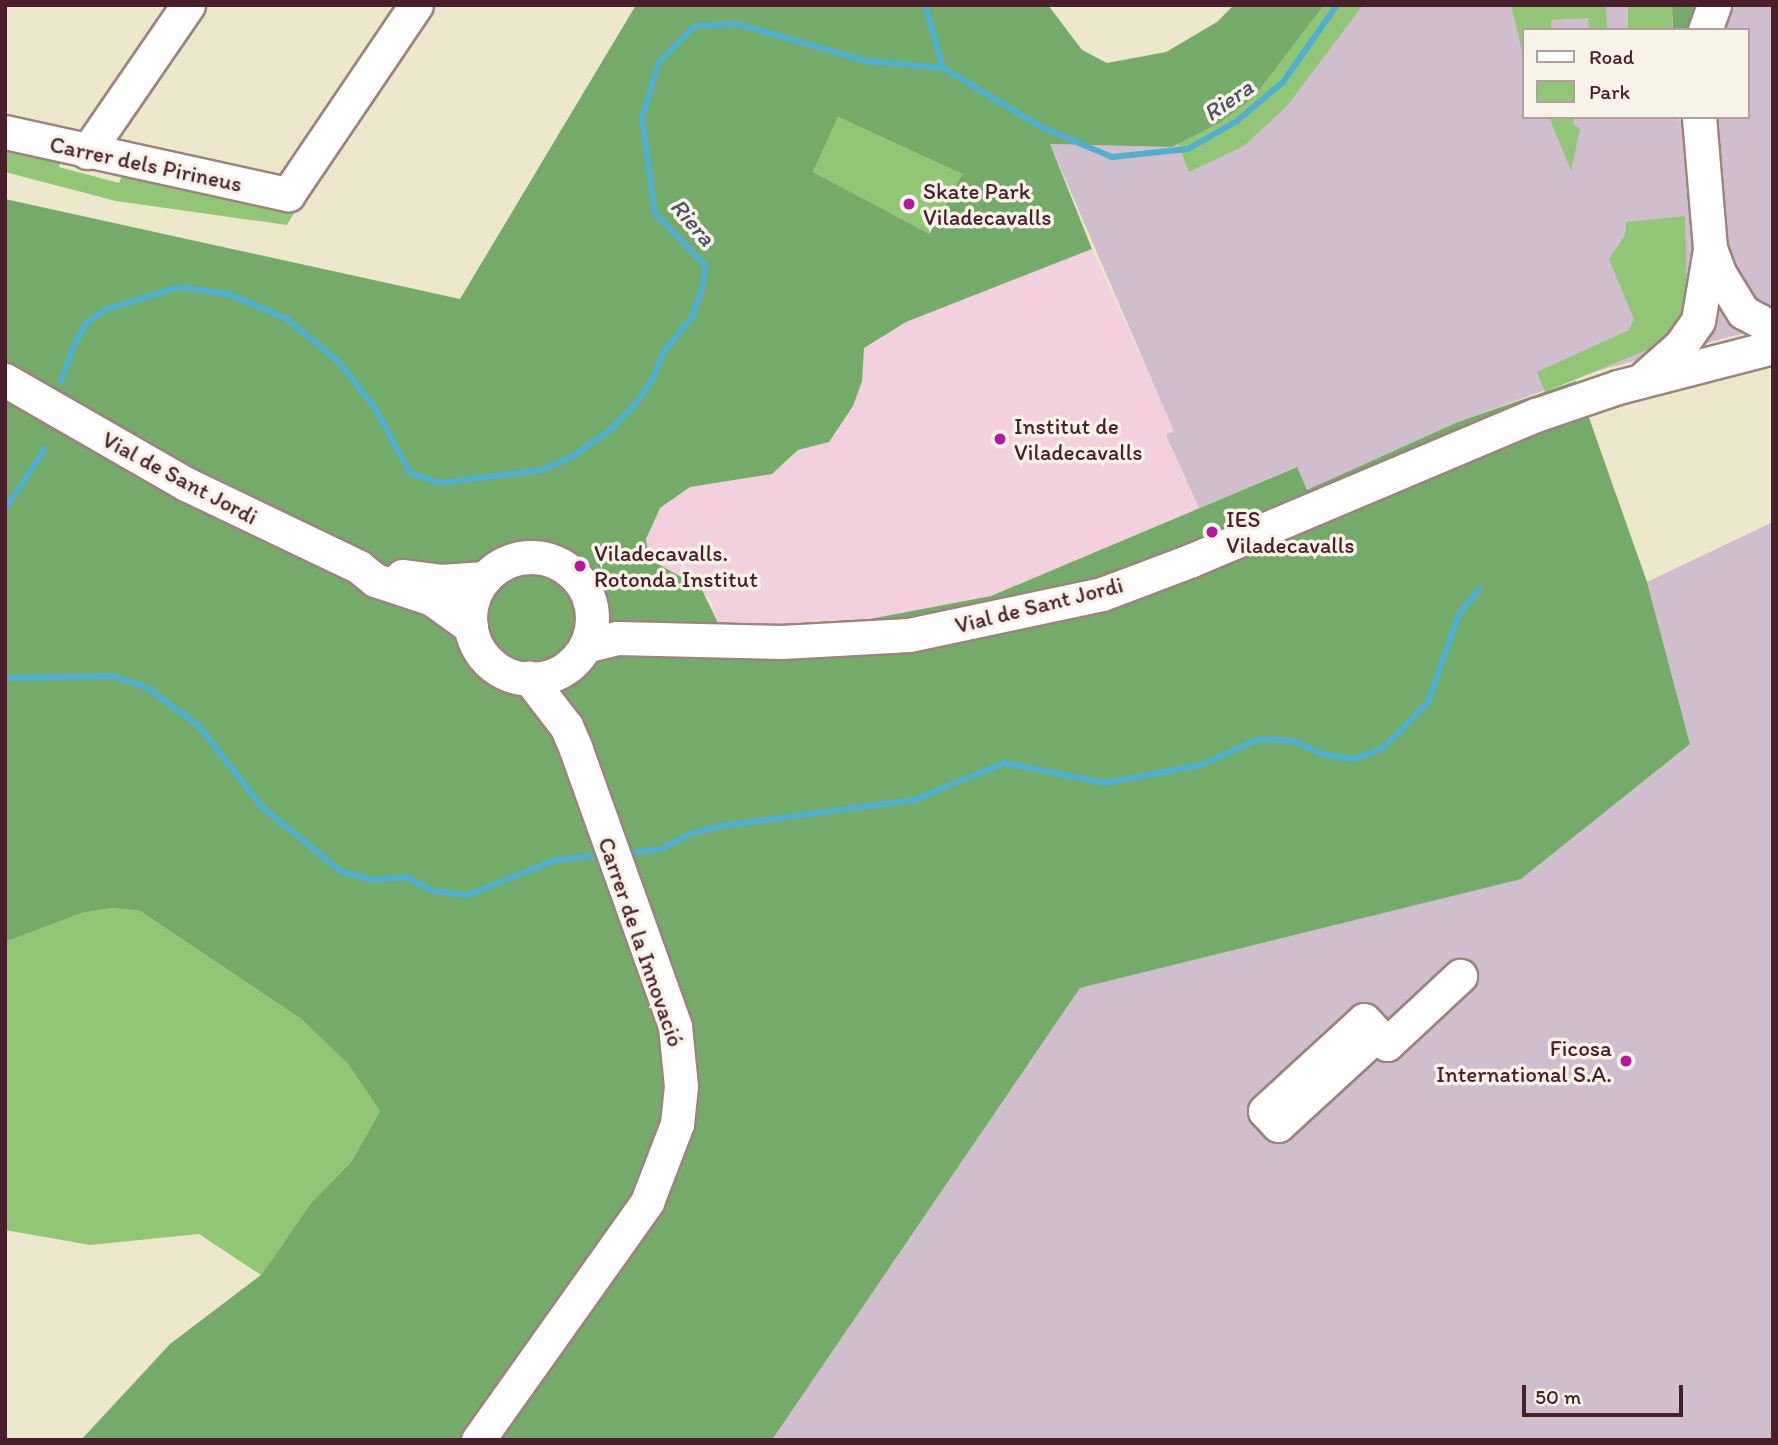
<!DOCTYPE html>
<meta charset="utf-8">
<style>
body{margin:0}
#map{position:relative;width:1778px;height:1445px;overflow:hidden;background:#ede7cb;font-family:Itim,sans-serif}
div>[style]{position:absolute}
.built>*{inset:0;background:#f4cfdd}
.industrial>*{inset:0;background:#d0bdcd}
.green>*{inset:0;background:#91c677;transform-origin:0 0}
.forest>*{inset:0;background:#74ab68}
.stream>*{height:6px;margin:-3px;padding:0 3px;transform-origin:3px;border-radius:3px;background:#50afcf}
.roads{filter:drop-shadow(2px 0 #9c837b) drop-shadow(-2px 0 #9c837b) drop-shadow(0 2px #9c837b) drop-shadow(0 -2px #9c837b)}
.minor>*{height:33px;margin:-16.5px;padding:0 16.5px;transform-origin:16.5px;border-radius:16.5px;background:#fff}
.minor>.ring{margin:-16.5px;padding:0;box-sizing:content-box;background:none;border:33px solid #fff;border-radius:50%}
.dots>*{width:19px;height:19px;translate:-50% -50%;box-sizing:border-box;border:4px solid #f7f3e8;border-radius:50%}
span{translate:-50% -50%;white-space:nowrap;text-align:center;line-height:1.15;-webkit-text-stroke:7px #f7f3e8;paint-order:stroke}
.street-label{font-size:23px;color:#4a1f2b}
.poi-label{font-size:23px;color:#4a1f2b}
.left{translate:0 -50%;text-align:left}
.right{translate:-100% -50%;text-align:right}
.water-label{font-size:24px;color:#4c5164;font-style:italic}
.frame{position:absolute;inset:0;border:7px solid #4a1f2b;pointer-events:none}
.legend{position:absolute;left:1522px;top:28px;width:228px;height:91px;box-sizing:border-box;background:#f7f3e8;border:2px solid #b29e9c;margin:0;padding:9px 12px;list-style:none;font-size:21px;color:#4a1f2b}
.legend li{display:flex;align-items:center;gap:14px;height:35px}
.legend b{width:35px;border:2px solid #b29e9c}
.scale{position:absolute;left:1522px;top:1385px;width:161px;height:32px;box-sizing:border-box;border:4px solid #4a1f2b;border-top:0;padding-left:9px;font-size:21px;line-height:24px;white-space:nowrap;color:#4a1f2b;-webkit-text-stroke:5px #f7f3e8;paint-order:stroke}
</style>
<div id="map">
<div class="built">
<div style="clip-path:polygon(1092px 249px,1175px 431px,1166px 436px,1199px 508px,991px 596px,854px 622px,719px 625px,710px 598px,649px 559px,646px 539px,660px 508px,690px 487px,749px 478px,785px 465px,798px 450px,829px 442px,862px 381px,864px 348px,906px 322px)"></div>
</div>
<div class="industrial">
<div style="clip-path:polygon(1324px 5px,1672px 5px,1673px 30px,1524px 30px,1524px 117px,1678px 117px,1678px 122px,1680px 117px,1748px 117px,1748px 30px,1690px 30px,1698px 5px,1773px 5px,1773px 326px,1600px 370px,1458px 422px,1306px 491px,1296px 467px,1199px 508px,1166px 435px,1174px 431px,1050px 144px,1172px 147px,1254px 97px)"></div>
<div style="clip-path:polygon(1773px 522px,1773px 1440px,772px 1440px,1080px 988px,1521px 878px,1690px 744px,1647px 582px)"></div>
</div>
<div class="green">
<div style="clip-path:polygon(1324px 5px,1363px 5px,1287px 106px,1244px 146px,1189px 172px,1178px 144px,1221px 122px,1254px 97px)"></div>
<div style="clip-path:polygon(1511px 5px,1606px 5px,1607px 30px,1589px 30px,1588px 18px,1551px 20px,1551px 30px,1524px 30px,1524px 59px)"></div>
<div style="left:1628px;top:5px;width:44px;height:25px"></div>
<div style="clip-path:polygon(838px 117px,962px 174px,928px 235px,813px 172px)"></div>
<div style="clip-path:polygon(1549px 117px,1573px 117px,1574px 125px,1580px 129px,1571px 171px)"></div>
<div style="clip-path:polygon(5px 145px,61px 157px,59px 167px,119px 183px,123px 173px,296px 210px,287px 225px,116px 201px,5px 172px)"></div>
<div style="clip-path:polygon(1685px 216px,1687px 297px,1675px 326px,1647px 350px,1545px 392px,1537px 372px,1629px 330px,1634px 319px,1609px 259px,1625px 235px,1626px 222px)"></div>
<div style="clip-path:polygon(112px 908px,140px 911px,301px 1019px,348px 1064px,380px 1111px,351px 1162px,311px 1203px,261px 1275px,199px 1234px,90px 1245px,5px 1230px,5px 942px,82px 913px)"></div>
</div>
<div class="forest">
<div style="clip-path:polygon(evenodd,636px 5px,1048px 5px,1082px 50px,1107px 63px,1166px 52px,1217px 22px,1234px 5px,1324px 5px,1254px 97px,1221px 122px,1172px 147px,1050px 144px,1092px 249px,906px 322px,864px 348px,862px 381px,853px 406px,829px 442px,798px 450px,772px 474px,690px 487px,660px 508px,646px 539px,649px 559px,701px 588px,719px 625px,854px 622px,991px 596px,1297px 467px,1307px 490px,1458px 422px,1576px 381px,1647px 582px,1690px 744px,1521px 879px,1080px 988px,772px 1440px,81px 1440px,170px 1344px,261px 1275px,311px 1203px,351px 1162px,380px 1111px,348px 1064px,301px 1019px,140px 911px,112px 908px,82px 913px,5px 942px,5px 199px,460px 299px,636px 5px,838px 117px,962px 174px,929px 234px,813px 172px,838px 117px)"></div>
<div style="clip-path:polygon(1672px 5px,1698px 5px,1690px 30px,1673px 30px)"></div>
</div>
<div class="stream">
<div style="left:925px;top:5px;width:66px;rotate:74.1deg"></div>
<div style="left:61px;top:381px;width:40px;rotate:-69.8deg"></div>
<div style="left:75px;top:343px;width:22px;rotate:-60deg"></div>
<div style="left:86px;top:324px;width:23px;rotate:-38deg"></div>
<div style="left:104px;top:310px;width:78px;rotate:-17deg"></div>
<div style="left:179px;top:287px;width:50px;rotate:8deg"></div>
<div style="left:229px;top:294px;width:63px;rotate:23.3deg"></div>
<div style="left:287px;top:319px;width:67px;rotate:39.6deg"></div>
<div style="left:339px;top:362px;width:58px;rotate:52deg"></div>
<div style="left:375px;top:408px;width:74px;rotate:61.7deg"></div>
<div style="left:410px;top:473px;width:32px;rotate:18deg"></div>
<div style="left:440px;top:483px;width:103px;rotate:-7.3deg"></div>
<div style="left:542px;top:470px;width:34px;rotate:-24deg"></div>
<div style="left:573px;top:456px;width:45px;rotate:-35.1deg"></div>
<div style="left:610px;top:430px;width:39px;rotate:-46deg"></div>
<div style="left:637px;top:402px;width:29px;rotate:-56deg"></div>
<div style="left:653px;top:378px;width:29px;rotate:-68deg"></div>
<div style="left:664px;top:351px;width:44px;rotate:-50.5deg"></div>
<div style="left:692px;top:317px;width:34px;rotate:-71deg"></div>
<div style="left:703px;top:285px;width:20px;rotate:-84deg"></div>
<div style="left:705px;top:265px;width:72px;rotate:-133.9deg"></div>
<div style="left:655px;top:213px;width:96px;rotate:-97.8deg"></div>
<div style="left:642px;top:118px;width:59px;rotate:-73.1deg"></div>
<div style="left:659px;top:62px;width:51px;rotate:-45deg"></div>
<div style="left:695px;top:26px;width:43px;rotate:-2.7deg"></div>
<div style="left:738px;top:24px;width:133px;rotate:16.1deg"></div>
<div style="left:866px;top:61px;width:77px;rotate:5.2deg"></div>
<div style="left:943px;top:68px;width:117px;rotate:31deg"></div>
<div style="left:1043px;top:128px;width:75px;rotate:22.8deg"></div>
<div style="left:1112px;top:157px;width:76px;rotate:-6deg"></div>
<div style="left:1188px;top:149px;width:56px;rotate:-29.7deg"></div>
<div style="left:1237px;top:121px;width:60px;rotate:-40.3deg"></div>
<div style="left:1283px;top:82px;width:94px;rotate:-55deg"></div>
<div style="left:5px;top:509px;width:72px;rotate:-56.3deg"></div>
<div style="left:5px;top:678px;width:107px;rotate:-1.1deg"></div>
<div style="left:112px;top:676px;width:36px;rotate:18deg"></div>
<div style="left:146px;top:687px;width:66px;rotate:36.3deg"></div>
<div style="left:199px;top:726px;width:103px;rotate:52.1deg"></div>
<div style="left:262px;top:807px;width:103px;rotate:39.1deg"></div>
<div style="left:342px;top:872px;width:32px;rotate:14deg"></div>
<div style="left:373px;top:880px;width:33px;rotate:-5deg"></div>
<div style="left:406px;top:877px;width:31px;rotate:27deg"></div>
<div style="left:434px;top:891px;width:34px;rotate:7deg"></div>
<div style="left:468px;top:895px;width:94px;rotate:-21.9deg"></div>
<div style="left:555px;top:860px;width:49px;rotate:-5.8deg"></div>
<div style="left:625px;top:853px;width:37px;rotate:-6deg"></div>
<div style="left:662px;top:849px;width:31px;rotate:-29deg"></div>
<div style="left:689px;top:834px;width:33px;rotate:-14deg"></div>
<div style="left:721px;top:826px;width:195px;rotate:-7.7deg"></div>
<div style="left:914px;top:800px;width:97px;rotate:-22.3deg"></div>
<div style="left:1004px;top:763px;width:103px;rotate:11.2deg"></div>
<div style="left:1105px;top:783px;width:98px;rotate:-10.6deg"></div>
<div style="left:1201px;top:765px;width:64px;rotate:-24.1deg"></div>
<div style="left:1259px;top:739px;width:34px;rotate:3deg"></div>
<div style="left:1293px;top:741px;width:32px;rotate:24deg"></div>
<div style="left:1322px;top:754px;width:33px;rotate:9deg"></div>
<div style="left:1355px;top:759px;width:31px;rotate:-22deg"></div>
<div style="left:1384px;top:747px;width:63px;rotate:-45.6deg"></div>
<div style="left:1428px;top:702px;width:93px;rotate:-70.6deg"></div>
<div style="left:1459px;top:614px;width:32px;rotate:-51deg"></div>
</div>
<div class="roads">
<div class="minor">
<div style="left:1705px;top:30px;width:27px;rotate:-70deg"></div>
<div style="left:1699px;top:117px;width:131px;rotate:85.2deg"></div>
<div style="left:1710px;top:248px;width:27px;rotate:70deg"></div>
<div style="left:1719px;top:273px;width:46px;rotate:58.4deg"></div>
<div style="left:1743px;top:312px;width:34px;rotate:28deg"></div>
<div style="left:5px;top:132px;width:290px;rotate:12.4deg"></div>
<div style="left:288px;top:194px;width:228px;rotate:-55.9deg"></div>
<div style="left:87px;top:152px;width:178px;rotate:-55.5deg"></div>
<div style="left:1646px;top:376px;width:47px;rotate:-41.5deg"></div>
<div style="left:1681px;top:345px;width:29px;rotate:-55deg"></div>
<div style="left:1698px;top:321px;width:73px;rotate:-80.5deg"></div>
<div style="left:5px;top:380px;width:209px;rotate:29.9deg"></div>
<div style="left:186px;top:484px;width:192px;rotate:25.6deg"></div>
<div style="left:359px;top:567px;width:21px;rotate:39deg"></div>
<div style="left:375px;top:580px;width:60px;rotate:18.4deg"></div>
<div style="left:432px;top:599px;width:48px;rotate:35.7deg"></div>
<div class="ring" style="left:470px;top:557px;width:89px;height:89px"></div>
<div style="left:402px;top:576px;width:39px;rotate:7deg"></div>
<div style="left:441px;top:581px;width:44px;rotate:-3.9deg"></div>
<div style="left:585px;top:646px;width:33px;rotate:-14deg"></div>
<div style="left:617px;top:638px;width:165px;rotate:1.4deg"></div>
<div style="left:782px;top:642px;width:127px;rotate:-3.2deg"></div>
<div style="left:909px;top:635px;width:197px;rotate:-12deg"></div>
<div style="left:1102px;top:594px;width:96px;rotate:-20.7deg"></div>
<div style="left:1192px;top:560px;width:373px;rotate:-22.9deg"></div>
<div style="left:1536px;top:415px;width:87px;rotate:-18.9deg"></div>
<div style="left:1618px;top:387px;width:160px;rotate:-14.5deg"></div>
<div style="left:1377px;top:1034px;width:134px;rotate:137.4deg"></div>
<div style="left:1278px;top:1125px;width:19px;rotate:-133deg"></div>
<div style="left:1265px;top:1111px;width:134px;rotate:-42.6deg"></div>
<div style="left:1364px;top:1020px;width:19px;rotate:47deg"></div>
<div style="left:1377px;top:1034px;width:14px;rotate:45deg"></div>
<div style="left:1387px;top:1044px;width:100px;rotate:-43deg"></div>
<div style="left:478px;top:1440px;width:292px;rotate:-54.6deg"></div>
<div style="left:647px;top:1202px;width:84px;rotate:-69deg"></div>
<div style="left:677px;top:1124px;width:38px;rotate:-84deg"></div>
<div style="left:681px;top:1086px;width:60px;rotate:-95.7deg"></div>
<div style="left:675px;top:1026px;width:294px;rotate:-109.7deg"></div>
<div style="left:576px;top:749px;width:25px;rotate:-113deg"></div>
<div style="left:566px;top:726px;width:61px;rotate:-127.6deg"></div>
</div>
</div>
<div class="dots">
<div style="left:909px;top:204px;background:#b5179e"></div>
<div style="left:1000px;top:439px;background:#b5179e"></div>
<div style="left:1212px;top:532px;background:#b5179e"></div>
<div style="left:580px;top:566px;background:#b5179e"></div>
<div style="left:1626px;top:1061px;background:#b5179e"></div>
</div>
<div class="street-label">
<span style="left:146px;top:164px;rotate:12deg">Carrer dels Pirineus</span>
<span style="left:180px;top:478px;rotate:28deg">Vial de Sant Jordi</span>
<span style="left:1039px;top:605px;rotate:-14deg">Vial de Sant Jordi</span>
<span style="left:641px;top:942px;rotate:71deg">Carrer de la Innovació</span>
</div>
<div class="poi-label">
<span class="left" style="left:923px;top:204px">Skate Park<br>Viladecavalls</span>
<span class="left" style="left:1014px;top:439px">Institut de<br>Viladecavalls</span>
<span class="left" style="left:1226px;top:532px">IES<br>Viladecavalls</span>
<span class="left" style="left:594px;top:566px">Viladecavalls.<br>Rotonda Institut</span>
<span class="right" style="left:1612px;top:1061px">Ficosa<br>International S.A.</span>
</div>
<div class="water-label">
<span style="left:1228px;top:100px;rotate:-35deg">Riera</span>
<span style="left:693px;top:222px;rotate:49deg">Riera</span>
</div>
<div class="frame"></div>
<ul class="legend">
<li><b style="height:9px;background:#fff"></b>Road</li>
<li><b style="height:19px;background:#91c677"></b>Park</li>
</ul>
<div class="scale">50 m</div>
</div>
